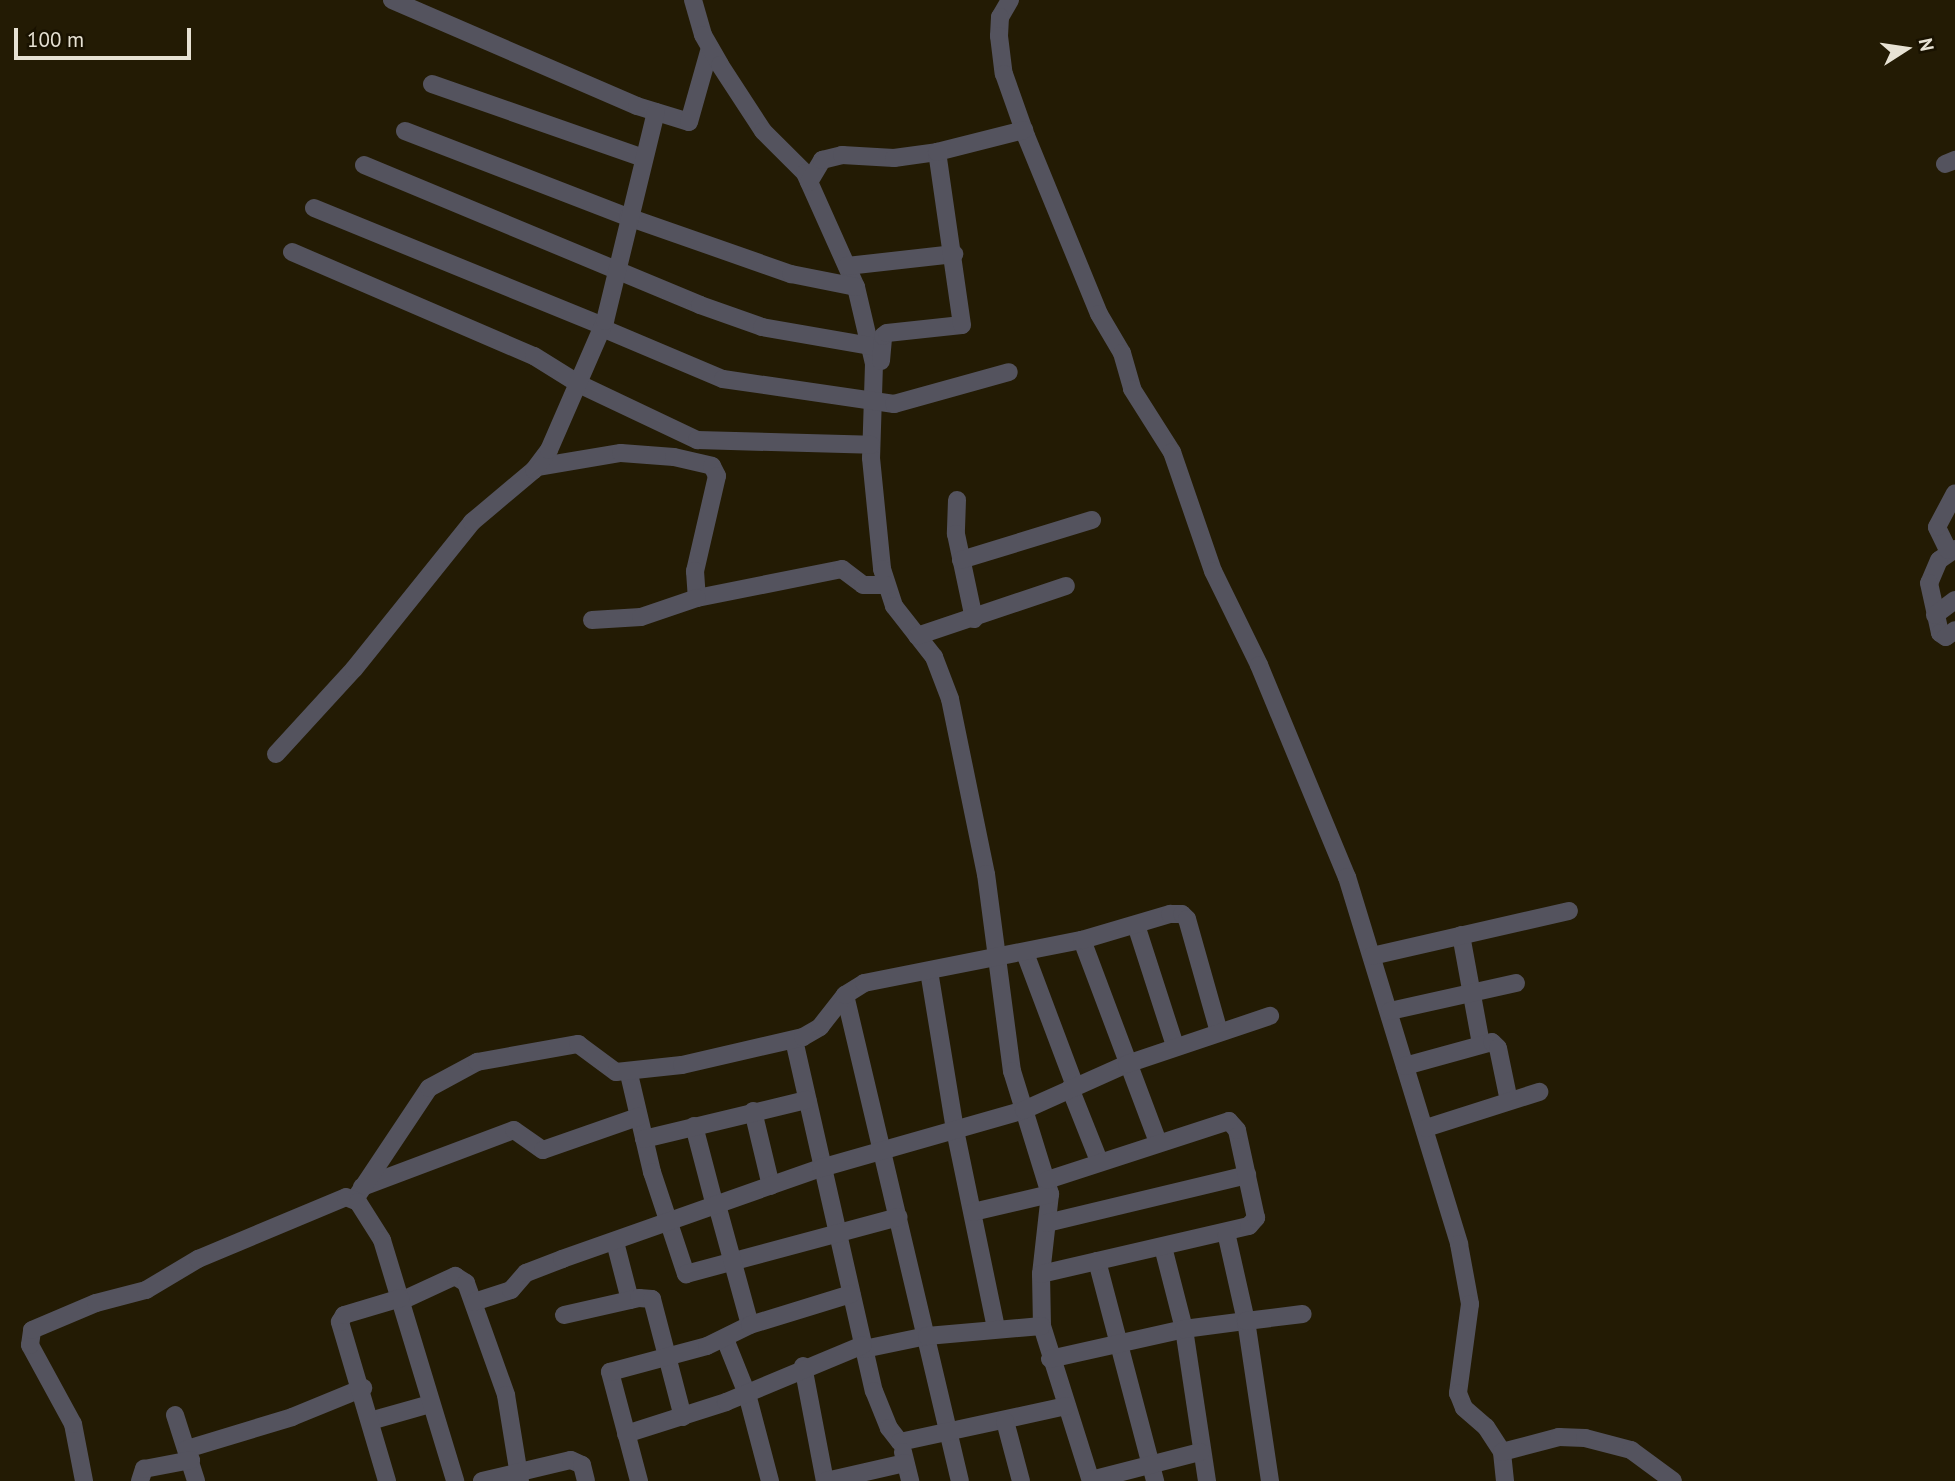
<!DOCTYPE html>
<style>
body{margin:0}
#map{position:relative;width:1955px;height:1481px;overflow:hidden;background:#231b04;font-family:"PT Sans",sans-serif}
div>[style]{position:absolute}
.minor>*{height:18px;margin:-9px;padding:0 9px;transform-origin:9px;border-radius:9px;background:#54535e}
span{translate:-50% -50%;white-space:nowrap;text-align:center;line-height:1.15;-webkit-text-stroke:7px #191200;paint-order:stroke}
.north{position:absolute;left:1871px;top:14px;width:70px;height:70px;-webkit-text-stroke:5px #191200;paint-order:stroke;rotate:78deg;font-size:19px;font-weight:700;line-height:28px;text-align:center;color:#e7e2d4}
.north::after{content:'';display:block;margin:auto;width:24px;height:32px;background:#e7e2d4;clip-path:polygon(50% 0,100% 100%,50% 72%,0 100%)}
.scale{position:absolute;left:14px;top:28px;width:177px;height:32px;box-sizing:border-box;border:4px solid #e7e2d4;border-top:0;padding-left:9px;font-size:21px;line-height:24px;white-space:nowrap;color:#e7e2d4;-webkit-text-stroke:5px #191200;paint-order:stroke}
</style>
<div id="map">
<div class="minor">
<div style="left:392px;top:0;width:267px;rotate:23.4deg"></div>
<div style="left:637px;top:106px;width:54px;rotate:17.1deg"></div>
<div style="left:689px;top:122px;width:77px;rotate:-74.2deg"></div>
<div style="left:693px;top:0;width:36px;rotate:74deg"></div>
<div style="left:703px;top:35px;width:34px;rotate:60deg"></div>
<div style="left:720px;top:65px;width:79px;rotate:56.9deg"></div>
<div style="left:763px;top:131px;width:59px;rotate:45deg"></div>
<div style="left:805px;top:173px;width:125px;rotate:65.9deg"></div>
<div style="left:856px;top:287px;width:79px;rotate:76.8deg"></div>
<div style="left:874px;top:364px;width:94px;rotate:91.8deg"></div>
<div style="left:871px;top:458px;width:112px;rotate:84.3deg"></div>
<div style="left:882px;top:569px;width:39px;rotate:72deg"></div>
<div style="left:894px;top:606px;width:65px;rotate:51.9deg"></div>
<div style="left:934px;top:657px;width:45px;rotate:69.1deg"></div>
<div style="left:950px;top:699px;width:179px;rotate:78.4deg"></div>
<div style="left:986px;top:874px;width:199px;rotate:82.5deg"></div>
<div style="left:1012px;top:1071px;width:129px;rotate:72.8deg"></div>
<div style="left:1050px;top:1194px;width:81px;rotate:96.4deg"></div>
<div style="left:1041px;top:1274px;width:52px;rotate:88.9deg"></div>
<div style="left:1042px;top:1326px;width:163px;rotate:72.5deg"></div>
<div style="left:1010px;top:0;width:20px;rotate:120deg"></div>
<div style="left:1000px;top:17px;width:19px;rotate:93deg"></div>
<div style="left:999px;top:36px;width:38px;rotate:83deg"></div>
<div style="left:1004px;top:74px;width:66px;rotate:70.5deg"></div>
<div style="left:1026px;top:136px;width:192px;rotate:67.7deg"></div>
<div style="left:1099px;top:314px;width:45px;rotate:59.5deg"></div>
<div style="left:1122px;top:353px;width:37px;rotate:74deg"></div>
<div style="left:1132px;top:389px;width:75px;rotate:57.6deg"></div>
<div style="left:1172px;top:452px;width:126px;rotate:71deg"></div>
<div style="left:1213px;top:571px;width:105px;rotate:63.9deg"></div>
<div style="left:1259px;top:665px;width:230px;rotate:67.5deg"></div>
<div style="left:1347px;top:877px;width:384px;rotate:73deg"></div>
<div style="left:1459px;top:1244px;width:61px;rotate:79.6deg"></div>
<div style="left:1470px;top:1304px;width:90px;rotate:97.7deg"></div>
<div style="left:1458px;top:1393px;width:16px;rotate:68deg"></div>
<div style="left:1464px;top:1408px;width:29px;rotate:41deg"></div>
<div style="left:1486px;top:1427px;width:30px;rotate:57deg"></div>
<div style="left:432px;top:84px;width:224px;rotate:19.3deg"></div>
<div style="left:405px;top:131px;width:239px;rotate:21.1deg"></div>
<div style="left:628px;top:217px;width:173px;rotate:19.3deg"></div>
<div style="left:791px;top:274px;width:66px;rotate:11.3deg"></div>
<div style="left:1945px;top:164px;width:11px;rotate:-22deg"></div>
<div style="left:364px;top:165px;width:364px;rotate:22.6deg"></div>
<div style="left:700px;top:305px;width:66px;rotate:19.5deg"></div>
<div style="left:762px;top:327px;width:111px;rotate:9.9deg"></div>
<div style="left:809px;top:182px;width:26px;rotate:-59deg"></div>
<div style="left:822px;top:160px;width:21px;rotate:-14deg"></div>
<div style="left:842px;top:155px;width:52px;rotate:3.3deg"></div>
<div style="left:894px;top:158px;width:43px;rotate:-7.9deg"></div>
<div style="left:314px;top:208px;width:312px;rotate:22.2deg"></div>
<div style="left:292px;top:252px;width:263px;rotate:23.3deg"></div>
<div style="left:534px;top:356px;width:53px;rotate:31.9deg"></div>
<div style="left:579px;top:384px;width:131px;rotate:25.4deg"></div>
<div style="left:697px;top:440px;width:174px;rotate:1.6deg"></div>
<div style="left:847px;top:266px;width:108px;rotate:-6.4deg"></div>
<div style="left:602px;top:328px;width:131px;rotate:22.9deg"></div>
<div style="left:723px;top:379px;width:173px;rotate:8.3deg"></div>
<div style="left:894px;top:404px;width:119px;rotate:-15.5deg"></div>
<div style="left:881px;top:361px;width:25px;rotate:-85deg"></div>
<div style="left:883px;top:336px;width:5px;rotate:-37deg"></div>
<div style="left:887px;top:333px;width:75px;rotate:-6.1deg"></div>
<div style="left:962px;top:325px;width:175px;rotate:-98.2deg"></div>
<div style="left:937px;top:152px;width:90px;rotate:-14.2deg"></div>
<div style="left:537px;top:467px;width:85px;rotate:-9.5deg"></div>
<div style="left:621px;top:453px;width:53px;rotate:4.3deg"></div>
<div style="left:674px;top:457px;width:39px;rotate:13deg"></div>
<div style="left:712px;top:466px;width:11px;rotate:63deg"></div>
<div style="left:717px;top:476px;width:98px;rotate:103deg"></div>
<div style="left:695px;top:571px;width:27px;rotate:86deg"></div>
<div style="left:697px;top:598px;width:148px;rotate:-11.3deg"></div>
<div style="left:842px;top:569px;width:26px;rotate:37deg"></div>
<div style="left:863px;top:585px;width:23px"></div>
<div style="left:957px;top:500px;width:34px;rotate:92deg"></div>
<div style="left:956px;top:534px;width:87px;rotate:78deg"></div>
<div style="left:1955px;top:549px;width:19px;rotate:145deg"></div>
<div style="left:1939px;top:560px;width:25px;rotate:113deg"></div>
<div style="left:1929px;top:583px;width:51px;rotate:77.6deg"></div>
<div style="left:1940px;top:633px;width:7px;rotate:34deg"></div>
<div style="left:1946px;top:637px;width:11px;rotate:-38deg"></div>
<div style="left:1948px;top:550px;width:25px;rotate:-116deg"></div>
<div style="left:1937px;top:527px;width:38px;rotate:-62deg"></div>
<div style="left:961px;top:560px;width:137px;rotate:-17deg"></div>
<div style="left:1935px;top:615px;width:25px;rotate:-37deg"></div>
<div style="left:592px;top:620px;width:49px;rotate:-3.5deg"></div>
<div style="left:641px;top:617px;width:59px;rotate:-18.7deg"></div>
<div style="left:917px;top:636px;width:157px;rotate:-18.6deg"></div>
<div style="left:276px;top:754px;width:115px;rotate:-47.5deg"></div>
<div style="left:354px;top:669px;width:189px;rotate:-51.2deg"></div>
<div style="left:472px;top:522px;width:81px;rotate:-40deg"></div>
<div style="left:534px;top:470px;width:25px;rotate:-53deg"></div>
<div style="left:549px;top:450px;width:141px;rotate:-66.5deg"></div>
<div style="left:605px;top:321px;width:215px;rotate:-76.3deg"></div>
<div style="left:1136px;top:925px;width:127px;rotate:72.1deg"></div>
<div style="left:1461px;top:935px;width:111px;rotate:79.6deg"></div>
<div style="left:1082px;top:940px;width:216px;rotate:69.4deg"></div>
<div style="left:1025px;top:953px;width:142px;rotate:69.4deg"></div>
<div style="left:1372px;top:956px;width:202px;rotate:-12.9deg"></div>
<div style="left:929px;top:971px;width:161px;rotate:80.7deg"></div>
<div style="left:955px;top:1130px;width:202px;rotate:78.3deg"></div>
<div style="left:845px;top:995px;width:499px;rotate:76.7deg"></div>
<div style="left:1390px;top:1011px;width:129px;rotate:-12.5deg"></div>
<div style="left:794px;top:1040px;width:360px;rotate:77.2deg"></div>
<div style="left:874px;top:1391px;width:40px;rotate:68deg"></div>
<div style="left:889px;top:1428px;width:18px;rotate:52deg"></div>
<div style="left:900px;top:1442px;width:170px;rotate:-12.2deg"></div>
<div style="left:1405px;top:1066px;width:90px;rotate:-15.4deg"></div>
<div style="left:1492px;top:1042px;width:8px;rotate:45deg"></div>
<div style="left:1498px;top:1048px;width:54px;rotate:78.3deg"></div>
<div style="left:629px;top:1074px;width:101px;rotate:76.8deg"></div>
<div style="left:652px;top:1172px;width:108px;rotate:71.6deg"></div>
<div style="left:686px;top:1274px;width:220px;rotate:-15deg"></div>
<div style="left:1070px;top:1088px;width:79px;rotate:68.3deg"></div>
<div style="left:753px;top:1111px;width:77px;rotate:76.5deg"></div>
<div style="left:694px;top:1126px;width:83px;rotate:75.3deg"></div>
<div style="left:1426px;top:1128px;width:119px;rotate:-17.7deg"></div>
<div style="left:644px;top:1139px;width:168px;rotate:-13.5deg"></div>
<div style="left:362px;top:1187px;width:162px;rotate:-20.6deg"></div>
<div style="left:514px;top:1130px;width:35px;rotate:35deg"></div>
<div style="left:543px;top:1150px;width:101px;rotate:-19.2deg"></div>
<div style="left:355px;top:1199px;width:133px;rotate:-56.3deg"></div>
<div style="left:429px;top:1088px;width:55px;rotate:-28.4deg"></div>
<div style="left:477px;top:1062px;width:103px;rotate:-10.1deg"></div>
<div style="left:578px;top:1044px;width:47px;rotate:36.4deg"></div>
<div style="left:616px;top:1072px;width:66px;rotate:-6.1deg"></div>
<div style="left:682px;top:1065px;width:124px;rotate:-13deg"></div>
<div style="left:803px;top:1037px;width:20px;rotate:-30deg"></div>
<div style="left:820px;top:1027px;width:41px;rotate:-52deg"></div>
<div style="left:845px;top:995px;width:22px;rotate:-32deg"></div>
<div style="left:864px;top:983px;width:222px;rotate:-11.2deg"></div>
<div style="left:1082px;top:940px;width:92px;rotate:-16.5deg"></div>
<div style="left:1170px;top:914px;width:12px"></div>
<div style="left:1182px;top:914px;width:7px;rotate:45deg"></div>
<div style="left:1187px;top:919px;width:117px;rotate:74.2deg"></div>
<div style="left:717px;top:1205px;width:124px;rotate:74.6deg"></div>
<div style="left:973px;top:1212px;width:79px;rotate:-13.2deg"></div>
<div style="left:1047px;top:1223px;width:206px;rotate:-13.5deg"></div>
<div style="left:615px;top:1242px;width:60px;rotate:75.5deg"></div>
<div style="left:1163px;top:1247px;width:85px;rotate:75.6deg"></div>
<div style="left:1184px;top:1329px;width:154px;rotate:81.4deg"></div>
<div style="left:1097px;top:1261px;width:228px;rotate:75.2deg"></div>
<div style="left:1041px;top:1274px;width:213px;rotate:-13deg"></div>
<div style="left:1249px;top:1226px;width:11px;rotate:-49deg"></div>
<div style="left:1256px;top:1218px;width:90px;rotate:-102.2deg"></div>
<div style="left:1237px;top:1130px;width:12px;rotate:-132deg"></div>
<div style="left:1229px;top:1121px;width:191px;rotate:162deg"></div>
<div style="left:401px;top:1301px;width:60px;rotate:-24.8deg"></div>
<div style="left:455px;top:1276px;width:13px;rotate:32deg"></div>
<div style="left:466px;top:1283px;width:119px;rotate:70.3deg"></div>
<div style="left:506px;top:1395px;width:87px;rotate:80.8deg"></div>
<div style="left:474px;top:1302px;width:39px;rotate:-18deg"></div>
<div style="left:511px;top:1290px;width:23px;rotate:-49deg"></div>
<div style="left:526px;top:1273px;width:39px;rotate:-21deg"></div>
<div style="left:562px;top:1259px;width:275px;rotate:-19.4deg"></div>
<div style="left:821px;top:1168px;width:211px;rotate:-15.9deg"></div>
<div style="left:1024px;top:1110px;width:113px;rotate:-24.1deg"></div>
<div style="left:1127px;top:1064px;width:151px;rotate:-18.6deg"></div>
<div style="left:564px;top:1315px;width:77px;rotate:-12.8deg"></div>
<div style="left:639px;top:1298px;width:13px;rotate:4deg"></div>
<div style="left:652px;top:1299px;width:122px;rotate:75.3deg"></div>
<div style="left:725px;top:1339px;width:59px;rotate:68.2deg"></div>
<div style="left:747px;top:1394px;width:90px;rotate:75.2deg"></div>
<div style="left:864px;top:1349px;width:64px;rotate:-11.7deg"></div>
<div style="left:927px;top:1336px;width:115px;rotate:-5deg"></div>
<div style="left:1050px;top:1359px;width:137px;rotate:-12.6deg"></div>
<div style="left:1184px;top:1329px;width:63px;rotate:-7.4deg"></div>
<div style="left:1246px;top:1321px;width:91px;rotate:-102.7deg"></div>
<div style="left:803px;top:1366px;width:117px;rotate:79.2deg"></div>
<div style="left:175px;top:1415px;width:69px;rotate:72.3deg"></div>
<div style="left:370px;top:1421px;width:62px;rotate:-15.8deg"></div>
<div style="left:1005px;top:1421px;width:62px;rotate:75.1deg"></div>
<div style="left:626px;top:1434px;width:105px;rotate:-17.7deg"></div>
<div style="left:726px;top:1402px;width:148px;rotate:-22.6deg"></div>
<div style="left:187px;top:1449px;width:110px;rotate:-16.9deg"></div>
<div style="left:292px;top:1417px;width:77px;rotate:-22.2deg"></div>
<div style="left:903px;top:1452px;width:30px;rotate:76deg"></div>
<div style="left:1091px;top:1480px;width:113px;rotate:-14.4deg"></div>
<div style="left:84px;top:1481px;width:58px;rotate:-100.9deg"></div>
<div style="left:73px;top:1424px;width:90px;rotate:-118.6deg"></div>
<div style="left:30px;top:1345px;width:15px;rotate:-82deg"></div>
<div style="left:32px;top:1330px;width:69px;rotate:-22.9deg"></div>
<div style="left:96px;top:1303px;width:52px;rotate:-14.6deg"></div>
<div style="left:146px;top:1290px;width:61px;rotate:-30.8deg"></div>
<div style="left:198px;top:1259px;width:160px;rotate:-22.7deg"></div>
<div style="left:346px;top:1197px;width:13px;rotate:23deg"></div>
<div style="left:358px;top:1202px;width:45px;rotate:57.7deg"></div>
<div style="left:382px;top:1240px;width:252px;rotate:73.1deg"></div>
<div style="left:140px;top:1481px;width:13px;rotate:-72deg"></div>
<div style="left:144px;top:1469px;width:48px;rotate:-10.8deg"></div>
<div style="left:387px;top:1481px;width:166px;rotate:-106.5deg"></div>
<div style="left:340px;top:1322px;width:8px;rotate:-60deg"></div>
<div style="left:344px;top:1315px;width:59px;rotate:-16.6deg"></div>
<div style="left:482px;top:1481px;width:91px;rotate:-13.3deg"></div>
<div style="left:571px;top:1460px;width:12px;rotate:24deg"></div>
<div style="left:582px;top:1465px;width:16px;rotate:76deg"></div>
<div style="left:639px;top:1481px;width:113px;rotate:-104.9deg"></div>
<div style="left:610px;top:1372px;width:100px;rotate:-15deg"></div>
<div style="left:707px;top:1346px;width:48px;rotate:-26deg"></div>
<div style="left:750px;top:1325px;width:106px;rotate:-17.1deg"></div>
<div style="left:826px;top:1481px;width:81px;rotate:-12.8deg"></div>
<div style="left:1270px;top:1481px;width:162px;rotate:-98.5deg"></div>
<div style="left:1246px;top:1321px;width:57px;rotate:-7deg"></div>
<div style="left:1505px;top:1481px;width:29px;rotate:-96deg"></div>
<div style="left:1502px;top:1452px;width:59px;rotate:-14.7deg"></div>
<div style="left:1559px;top:1437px;width:26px;rotate:2deg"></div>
<div style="left:1585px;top:1438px;width:48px;rotate:14.6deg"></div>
<div style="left:1631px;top:1450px;width:52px;rotate:36.4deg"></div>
</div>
<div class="north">N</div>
<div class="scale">100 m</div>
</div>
